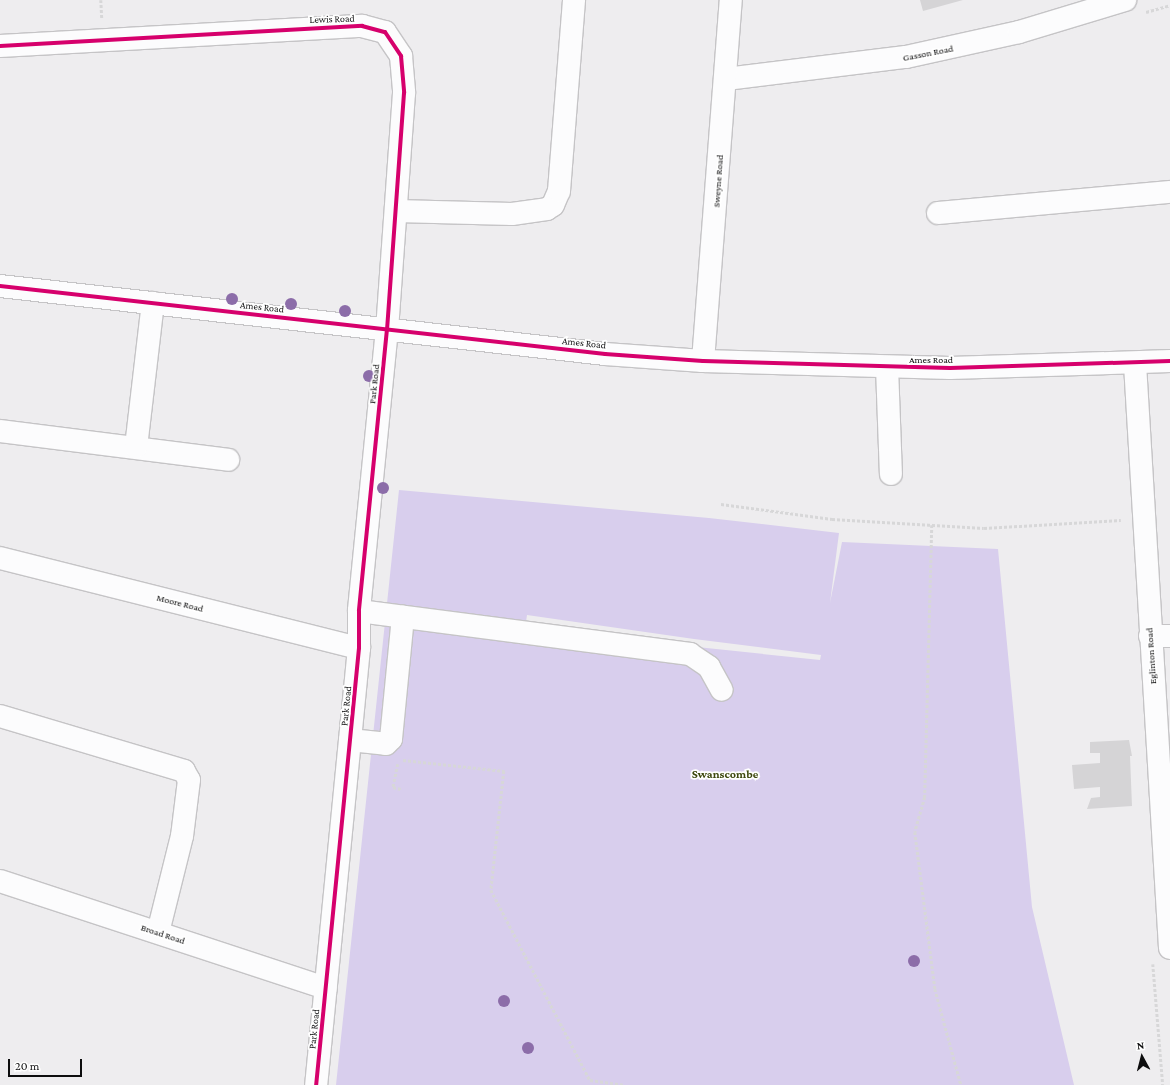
<!DOCTYPE html>
<style>
body{margin:0}
#map{position:relative;width:1170px;height:1085px;overflow:hidden;background:#eeedef;font-family:"Crimson Pro",serif}
div>[style]{position:absolute}
.green>*{inset:0;background:#d8ceed}
.building>*{inset:0;background:#d5d4d6}
.path>*{height:2.5px;margin-top:-1.25px;transform-origin:0;background:repeating-linear-gradient(90deg,#d7d7d8 0 3px,transparent 0 5px)}
.roads{filter:drop-shadow(1px 0 #c5c4c6) drop-shadow(-1px 0 #c5c4c6) drop-shadow(0 1px #c5c4c6) drop-shadow(0 -1px #c5c4c6)}
.minor>*{height:22px;margin:-11px;padding:0 11px;transform-origin:11px;border-radius:11px;background:#fcfcfd}
.cycleway>*{height:4px;margin:-2px;padding:0 2px;transform-origin:2px;border-radius:2px;background:#d6006c}
.trees>*{width:12px;height:12px;margin:-6px;border-radius:50%;background:#8c6da9}
span{translate:-50% -50%;white-space:nowrap;text-align:center;line-height:1.15;-webkit-text-stroke:3.5px #fff;paint-order:stroke}
.street-label{font-size:10px;color:#0d0d0e}
.quarter-label{font-size:12px;color:#3e490f;font-weight:700}
.north{position:absolute;left:1122px;top:1037px;width:40px;height:40px;-webkit-text-stroke:3px #fff;paint-order:stroke;rotate:353deg;font-size:11px;font-weight:700;line-height:16px;text-align:center;color:#0d0d0e}
.north::after{content:'';display:block;margin:auto;width:14px;height:18px;background:#0d0d0e;clip-path:polygon(50% 0,100% 100%,50% 72%,0 100%)}
.scale{position:absolute;left:8px;top:1059px;width:74px;height:18px;box-sizing:border-box;border:2px solid #0d0d0e;border-top:0;padding-left:5px;font-size:12px;line-height:14px;white-space:nowrap;color:#0d0d0e;-webkit-text-stroke:3px #fff;paint-order:stroke}
</style>
<div id="map">
<div class="green">
<div style="clip-path:polygon(evenodd,399px 490px,709px 518px,839px 533px,830px 603px,842px 542px,998px 549px,1032px 907px,1074px 1085px,336px 1085px,399px 490px,527px 615px,694px 639px,821px 655px,820px 660px,525px 629px,527px 615px)"></div>
</div>
<div class="building">
<div style="clip-path:polygon(920px 0,963px 0,923px 11px)"></div>
<div style="clip-path:polygon(1129px 740px,1132px 756px,1130px 756px,1132px 806px,1087px 809px,1091px 798px,1100px 797px,1100px 787px,1074px 789px,1072px 765px,1100px 763px,1100px 753px,1090px 753px,1090px 742px)"></div>
</div>
<div class="path">
<div style="left:101px;top:0;width:18px;rotate:87deg"></div>
<div style="left:1146px;top:12px;width:25px;rotate:-16deg"></div>
<div style="left:721px;top:504px;width:112px;rotate:7.7deg"></div>
<div style="left:832px;top:519px;width:152px;rotate:3.4deg"></div>
<div style="left:984px;top:528px;width:137px;rotate:-3.3deg"></div>
<div style="left:932px;top:525px;width:272px;rotate:91.5deg"></div>
<div style="left:925px;top:797px;width:36px;rotate:106deg"></div>
<div style="left:915px;top:832px;width:158px;rotate:82.7deg"></div>
<div style="left:935px;top:989px;width:99px;rotate:74.8deg"></div>
<div style="left:403px;top:760px;width:102px;rotate:6.2deg"></div>
<div style="left:504px;top:771px;width:120px;rotate:96.2deg"></div>
<div style="left:491px;top:890px;width:214px;rotate:62.5deg"></div>
<div style="left:590px;top:1080px;width:34px;rotate:8deg"></div>
<div style="left:398px;top:764px;width:24px;rotate:102deg"></div>
<div style="left:393px;top:787px;width:8px;rotate:14deg"></div>
<div style="left:1153px;top:964px;width:121px;rotate:85.3deg"></div>
</div>
<div class="roads">
<div class="minor">
<div style="left:0;top:46px;width:363px;rotate:-3.2deg"></div>
<div style="left:362px;top:26px;width:24px;rotate:15deg"></div>
<div style="left:385px;top:32px;width:29px;rotate:56deg"></div>
<div style="left:401px;top:56px;width:37px;rotate:85deg"></div>
<div style="left:404px;top:93px;width:237px;rotate:94.1deg"></div>
<div style="left:387px;top:329px;width:283px;rotate:95.7deg"></div>
<div style="left:359px;top:611px;width:37px;rotate:90deg"></div>
<div style="left:359px;top:648px;width:439px;rotate:95.6deg"></div>
<div style="left:726px;top:79px;width:181px;rotate:-7deg"></div>
<div style="left:906px;top:57px;width:116px;rotate:-12.5deg"></div>
<div style="left:1019px;top:32px;width:111px;rotate:-16.8deg"></div>
<div style="left:396px;top:211px;width:116px;rotate:1.5deg"></div>
<div style="left:512px;top:214px;width:35px;rotate:-8deg"></div>
<div style="left:547px;top:209px;width:7px;rotate:-34deg"></div>
<div style="left:553px;top:205px;width:15px;rotate:-67deg"></div>
<div style="left:559px;top:191px;width:192px;rotate:-85.5deg"></div>
<div style="left:938px;top:213px;width:233px;rotate:-5.2deg"></div>
<div style="left:0;top:286px;width:609px;rotate:6.41deg"></div>
<div style="left:605px;top:354px;width:98px;rotate:4.1deg"></div>
<div style="left:703px;top:361px;width:247px;rotate:1.6deg"></div>
<div style="left:950px;top:368px;width:220px;rotate:-1.8deg"></div>
<div style="left:703px;top:361px;width:362px;rotate:-85.6deg"></div>
<div style="left:1135px;top:364px;width:585px;rotate:86.57deg"></div>
<div style="left:887px;top:367px;width:107px;rotate:87.9deg"></div>
<div style="left:0;top:431px;width:230px;rotate:7.2deg"></div>
<div style="left:136px;top:447px;width:145px;rotate:-83.3deg"></div>
<div style="left:0;top:558px;width:370px;rotate:14.1deg"></div>
<div style="left:359px;top:611px;width:334px;rotate:7.4deg"></div>
<div style="left:690px;top:654px;width:23px;rotate:34deg"></div>
<div style="left:709px;top:667px;width:26px;rotate:61deg"></div>
<div style="left:1150px;top:636px;width:20px"></div>
<div style="left:0;top:716px;width:192px;rotate:16.6deg"></div>
<div style="left:184px;top:771px;width:10px;rotate:61deg"></div>
<div style="left:189px;top:780px;width:56px;rotate:97.1deg"></div>
<div style="left:182px;top:836px;width:99px;rotate:104deg"></div>
<div style="left:350px;top:740px;width:36px;rotate:6deg"></div>
<div style="left:386px;top:744px;width:7px;rotate:-45deg"></div>
<div style="left:391px;top:739px;width:123px;rotate:-84.4deg"></div>
<div style="left:0;top:881px;width:343px;rotate:18.2deg"></div>
</div>
</div>
<div class="cycleway">
<div style="left:0;top:46px;width:363px;rotate:-3.2deg"></div>
<div style="left:362px;top:26px;width:24px;rotate:15deg"></div>
<div style="left:385px;top:32px;width:29px;rotate:56deg"></div>
<div style="left:401px;top:56px;width:37px;rotate:85deg"></div>
<div style="left:404px;top:93px;width:237px;rotate:94.1deg"></div>
<div style="left:387px;top:329px;width:283px;rotate:95.7deg"></div>
<div style="left:359px;top:611px;width:37px;rotate:90deg"></div>
<div style="left:359px;top:648px;width:439px;rotate:95.6deg"></div>
<div style="left:0;top:286px;width:609px;rotate:6.41deg"></div>
<div style="left:605px;top:354px;width:98px;rotate:4.1deg"></div>
<div style="left:703px;top:361px;width:247px;rotate:1.6deg"></div>
<div style="left:950px;top:368px;width:220px;rotate:-1.8deg"></div>
</div>
<div class="trees">
<div style="left:232px;top:299px"></div>
<div style="left:291px;top:304px"></div>
<div style="left:345px;top:311px"></div>
<div style="left:369px;top:376px"></div>
<div style="left:383px;top:488px"></div>
<div style="left:914px;top:961px"></div>
<div style="left:504px;top:1001px"></div>
<div style="left:528px;top:1048px"></div>
</div>
<div class="street-label">
<span style="left:332px;top:19px;rotate:-2deg">Lewis Road</span>
<span style="left:928px;top:53px;rotate:-11deg">Gasson Road</span>
<span style="left:718px;top:181px;rotate:-86deg">Sweyne Road</span>
<span style="left:262px;top:307px;rotate:6deg">Ames Road</span>
<span style="left:584px;top:343px;rotate:6deg">Ames Road</span>
<span style="left:931px;top:360px">Ames Road</span>
<span style="left:374px;top:384px;rotate:-84deg">Park Road</span>
<span style="left:180px;top:603px;rotate:14deg">Moore Road</span>
<span style="left:1151px;top:656px;rotate:-94deg">Eglinton Road</span>
<span style="left:346px;top:706px;rotate:-84deg">Park Road</span>
<span style="left:163px;top:934px;rotate:18deg">Broad Road</span>
<span style="left:314px;top:1029px;rotate:-84deg">Park Road</span>
</div>
<div class="quarter-label">
<span style="left:725px;top:775px">Swanscombe</span>
</div>
<div class="north">N</div>
<div class="scale">20 m</div>
</div>
